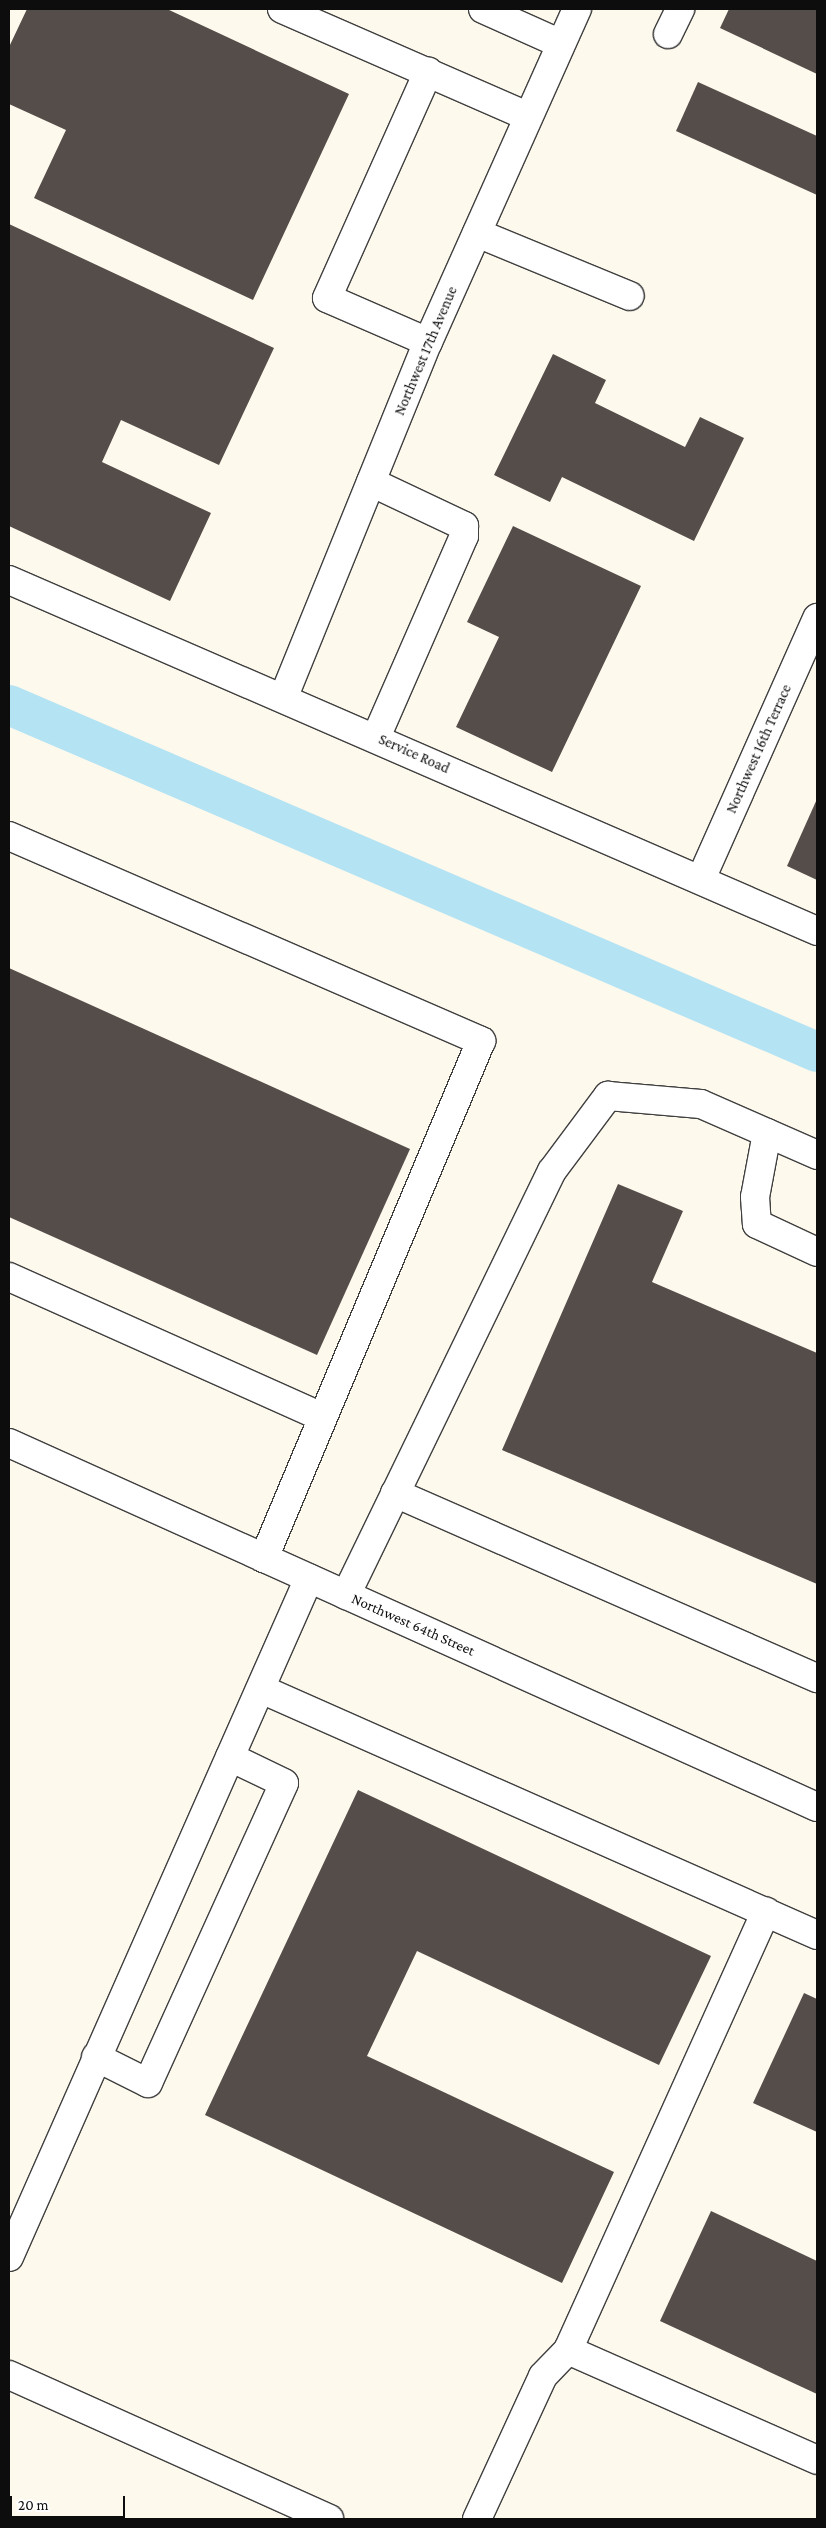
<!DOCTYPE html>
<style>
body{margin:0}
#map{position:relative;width:826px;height:2528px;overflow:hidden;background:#fef9ed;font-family:"Crimson Pro",serif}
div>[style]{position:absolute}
.canal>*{height:40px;margin:-20px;padding:0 20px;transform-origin:20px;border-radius:20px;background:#b4e3f3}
.building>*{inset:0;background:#554d4a}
.roads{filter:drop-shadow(1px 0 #404040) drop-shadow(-1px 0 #404040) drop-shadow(0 1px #404040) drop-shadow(0 -1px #404040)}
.minor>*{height:28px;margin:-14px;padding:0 14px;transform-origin:14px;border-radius:14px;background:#fff}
span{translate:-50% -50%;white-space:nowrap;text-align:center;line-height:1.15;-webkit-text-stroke:5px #fff;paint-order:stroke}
.street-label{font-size:15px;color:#0d0d0d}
.frame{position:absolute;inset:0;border:10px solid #0d0d0d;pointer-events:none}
.scale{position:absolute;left:10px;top:2496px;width:115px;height:22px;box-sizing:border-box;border:2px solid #0d0d0d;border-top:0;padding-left:6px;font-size:15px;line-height:18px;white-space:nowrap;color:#0d0d0d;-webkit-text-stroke:4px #fff;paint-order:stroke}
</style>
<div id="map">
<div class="canal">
<div style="left:9px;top:705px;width:879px;rotate:23.24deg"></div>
</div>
<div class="building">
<div style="clip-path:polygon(27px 9px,167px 9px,349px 94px,253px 300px,34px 198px,66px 130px,9px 104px,9px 47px)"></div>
<div style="clip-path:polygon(729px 9px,817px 9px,817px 74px,720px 28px)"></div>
<div style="clip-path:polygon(698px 82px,817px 136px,817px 195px,676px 131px)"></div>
<div style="clip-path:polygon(9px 224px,274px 348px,219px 465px,121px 420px,102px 462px,211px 513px,170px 601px,9px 526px)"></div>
<div style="clip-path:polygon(553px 354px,606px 380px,595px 403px,685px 447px,700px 417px,744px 438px,694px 541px,562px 477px,550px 502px,494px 475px)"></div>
<div style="clip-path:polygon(513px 526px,641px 586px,552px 772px,456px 727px,499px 637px,467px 622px)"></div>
<div style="clip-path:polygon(817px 799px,817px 880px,787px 866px)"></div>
<div style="clip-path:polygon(9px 968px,410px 1149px,317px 1355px,9px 1217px)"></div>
<div style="clip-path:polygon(618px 1184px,683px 1211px,652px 1282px,817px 1353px,817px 1584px,502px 1450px)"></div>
<div style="clip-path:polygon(358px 1790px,711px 1956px,659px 2065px,417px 1951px,367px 2056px,614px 2172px,562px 2283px,205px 2115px)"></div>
<div style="clip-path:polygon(804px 1993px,817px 1999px,817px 2132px,753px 2103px)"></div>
<div style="clip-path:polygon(711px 2211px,817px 2261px,817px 2394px,660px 2321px)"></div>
</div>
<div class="roads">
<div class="minor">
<div style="left:282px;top:9px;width:267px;rotate:23.6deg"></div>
<div style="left:483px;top:9px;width:85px;rotate:24.2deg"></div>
<div style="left:668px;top:34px;width:28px;rotate:-64deg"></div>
<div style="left:477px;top:233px;width:165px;rotate:22.4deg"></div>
<div style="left:428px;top:342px;width:110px;rotate:-156.5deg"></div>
<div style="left:327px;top:298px;width:248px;rotate:-65.9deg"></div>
<div style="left:371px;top:482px;width:103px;rotate:25.3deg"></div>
<div style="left:464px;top:526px;width:10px;rotate:90deg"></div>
<div style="left:464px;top:536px;width:219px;rotate:113.6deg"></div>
<div style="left:9px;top:580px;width:881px;rotate:23.48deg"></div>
<div style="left:284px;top:696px;width:382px;rotate:-67.9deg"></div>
<div style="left:428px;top:342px;width:365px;rotate:-65.9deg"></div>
<div style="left:9px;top:836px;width:515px;rotate:23.48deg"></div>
<div style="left:481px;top:1041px;width:561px;rotate:112.77deg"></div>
<div style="left:701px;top:879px;width:286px;rotate:-66deg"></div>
<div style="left:767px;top:1133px;width:65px;rotate:100.6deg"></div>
<div style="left:755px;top:1197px;width:27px;rotate:86deg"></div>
<div style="left:757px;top:1224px;width:66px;rotate:25deg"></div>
<div style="left:9px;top:1277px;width:343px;rotate:24.1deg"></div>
<div style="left:9px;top:1443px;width:886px;rotate:24.25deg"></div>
<div style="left:395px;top:1493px;width:461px;rotate:23.7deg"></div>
<div style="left:346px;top:1595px;width:471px;rotate:-64.1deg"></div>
<div style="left:552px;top:1171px;width:94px;rotate:-53.3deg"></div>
<div style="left:608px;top:1096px;width:93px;rotate:4.9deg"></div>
<div style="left:701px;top:1104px;width:127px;rotate:23.7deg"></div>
<div style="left:261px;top:1689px;width:608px;rotate:23.87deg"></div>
<div style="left:96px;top:2057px;width:58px;rotate:26.6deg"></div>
<div style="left:148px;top:2083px;width:329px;rotate:-65.6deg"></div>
<div style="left:284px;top:1783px;width:60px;rotate:-154.3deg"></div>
<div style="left:9px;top:2257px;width:742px;rotate:-66.16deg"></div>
<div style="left:568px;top:2350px;width:272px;rotate:23.8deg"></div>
<div style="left:9px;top:2375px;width:351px;rotate:24.2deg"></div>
<div style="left:477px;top:2519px;width:157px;rotate:-65.2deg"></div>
<div style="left:543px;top:2376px;width:36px;rotate:-46deg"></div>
<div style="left:568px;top:2350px;width:481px;rotate:-65.7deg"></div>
</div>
</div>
<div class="street-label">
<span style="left:426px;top:351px;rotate:-67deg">Northwest 17th Avenue</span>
<span style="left:759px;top:749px;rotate:-66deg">Northwest 16th Terrace</span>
<span style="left:414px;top:754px;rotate:24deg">Service Road</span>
<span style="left:413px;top:1625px;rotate:24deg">Northwest 64th Street</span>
</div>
<div class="frame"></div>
<div class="scale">20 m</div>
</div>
